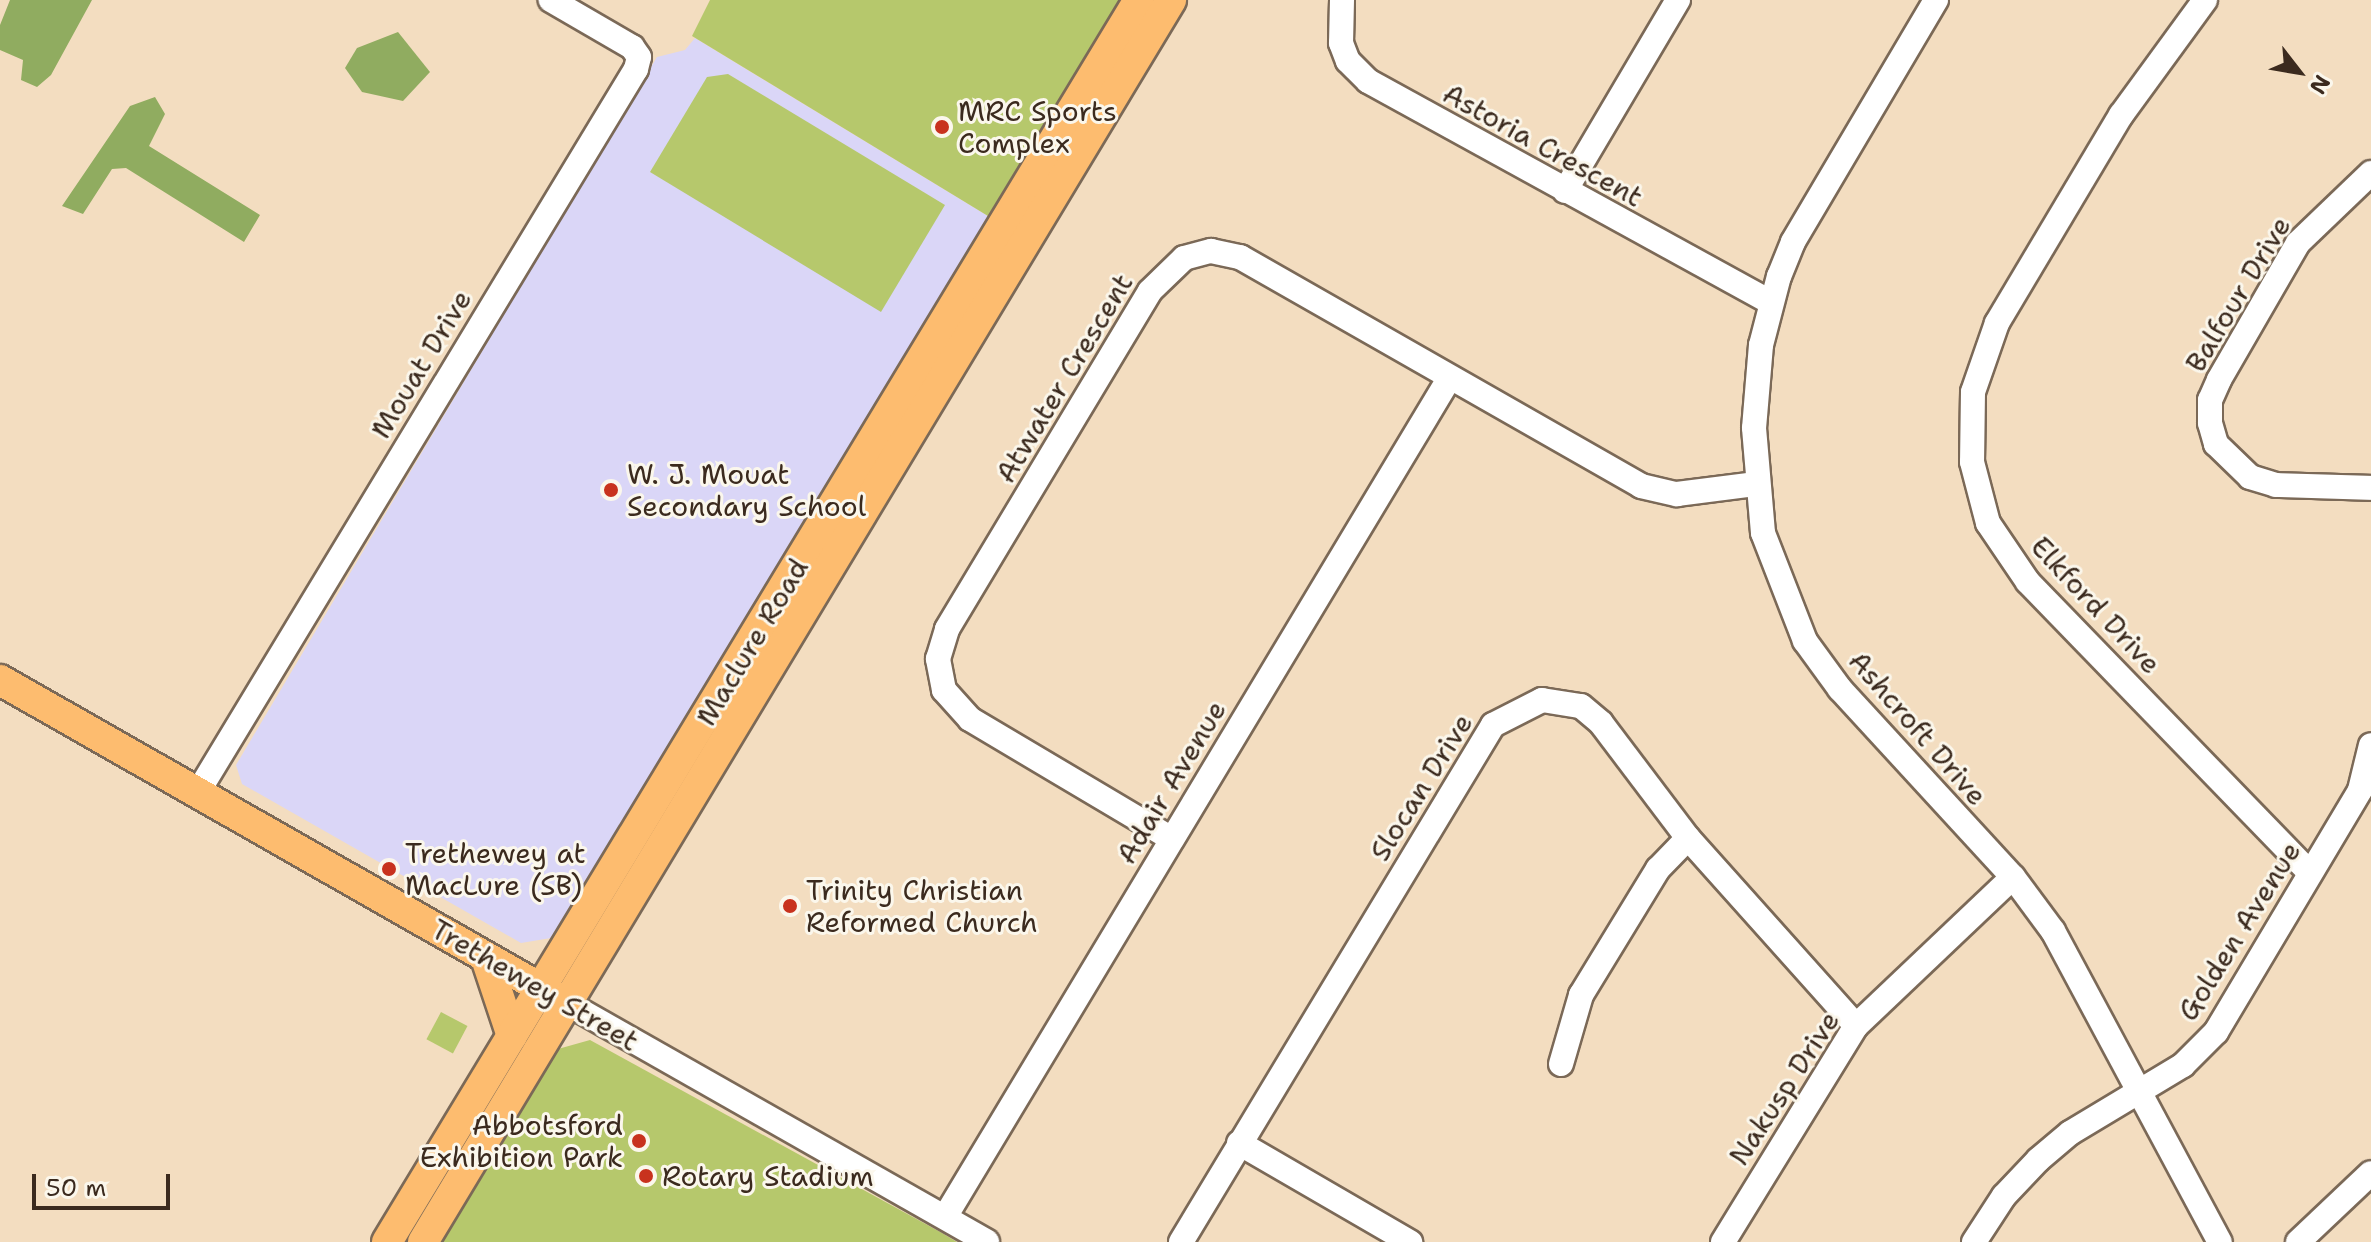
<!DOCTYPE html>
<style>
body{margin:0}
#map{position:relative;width:2371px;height:1242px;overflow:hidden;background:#f3ddc0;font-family:"Shantell Sans",sans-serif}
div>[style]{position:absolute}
.built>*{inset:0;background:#dad6f7}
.green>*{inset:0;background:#b6c86c;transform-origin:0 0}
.forest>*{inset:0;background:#90ac60}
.roads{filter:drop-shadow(2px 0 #7b6957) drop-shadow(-2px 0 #7b6957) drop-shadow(0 2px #7b6957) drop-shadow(0 -2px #7b6957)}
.minor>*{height:24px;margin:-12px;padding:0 12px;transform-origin:12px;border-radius:12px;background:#fff}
.major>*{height:30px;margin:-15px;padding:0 15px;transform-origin:15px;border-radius:15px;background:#fdbc6f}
.dots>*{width:22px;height:22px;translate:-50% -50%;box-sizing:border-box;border:4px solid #fbf7ec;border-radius:50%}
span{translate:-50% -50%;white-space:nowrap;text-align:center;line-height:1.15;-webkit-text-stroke:6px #fbf7ec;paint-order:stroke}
.poi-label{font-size:28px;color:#3b2a1e}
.left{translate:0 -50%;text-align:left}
.right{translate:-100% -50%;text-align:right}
.street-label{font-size:28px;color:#3b2a1e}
.north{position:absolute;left:2259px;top:32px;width:80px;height:80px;-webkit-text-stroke:6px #fbf7ec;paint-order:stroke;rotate:121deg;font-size:22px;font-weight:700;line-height:32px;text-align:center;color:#3b2a1e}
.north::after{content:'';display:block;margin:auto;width:28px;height:36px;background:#3b2a1e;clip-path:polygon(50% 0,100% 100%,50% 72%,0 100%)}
.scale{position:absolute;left:32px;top:1174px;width:138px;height:36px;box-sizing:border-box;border:4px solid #3b2a1e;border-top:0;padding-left:10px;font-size:24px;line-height:28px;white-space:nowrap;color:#3b2a1e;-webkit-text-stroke:6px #fbf7ec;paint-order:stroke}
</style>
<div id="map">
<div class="built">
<div style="clip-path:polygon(695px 38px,988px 216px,551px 938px,521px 943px,242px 784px,236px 765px,657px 57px,685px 50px)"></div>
</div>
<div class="green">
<div style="clip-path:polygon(710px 0,1119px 0,988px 216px,692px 36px)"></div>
<div style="clip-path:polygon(728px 74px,945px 205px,881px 312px,650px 172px,707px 77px)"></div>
<div style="left:441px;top:1012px;width:30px;height:31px;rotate:28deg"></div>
<div style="clip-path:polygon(590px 1040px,942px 1233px,957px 1242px,442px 1242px,558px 1049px)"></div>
</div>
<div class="forest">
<div style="clip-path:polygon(10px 0,92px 0,51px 75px,37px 87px,21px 80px,23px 60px,0 50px,0 25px)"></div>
<div style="clip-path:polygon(398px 32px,430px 72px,403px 101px,362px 92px,345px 68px,357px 48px)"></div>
<div style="clip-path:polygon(155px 97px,165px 114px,149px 146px,260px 215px,244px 242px,126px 168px,112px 169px,83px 214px,62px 206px,130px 106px)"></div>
</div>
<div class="roads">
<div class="minor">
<div style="left:1342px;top:0;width:43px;rotate:91.3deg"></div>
<div style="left:1341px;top:43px;width:19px;rotate:69deg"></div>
<div style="left:1348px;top:61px;width:28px;rotate:45deg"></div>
<div style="left:1368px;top:81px;width:460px;rotate:28.8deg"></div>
<div style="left:1936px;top:0;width:281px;rotate:120.6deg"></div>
<div style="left:1793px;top:242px;width:37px;rotate:112deg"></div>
<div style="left:1779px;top:276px;width:71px;rotate:104.6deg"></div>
<div style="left:1761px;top:345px;width:83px;rotate:94.8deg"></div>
<div style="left:1754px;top:428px;width:105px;rotate:85.1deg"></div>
<div style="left:1763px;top:533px;width:116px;rotate:68.7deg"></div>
<div style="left:1805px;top:641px;width:59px;rotate:53.9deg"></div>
<div style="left:1840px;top:689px;width:255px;rotate:47.4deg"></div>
<div style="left:2013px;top:877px;width:67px;rotate:53.5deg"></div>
<div style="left:2053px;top:931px;width:353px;rotate:61.8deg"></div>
<div style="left:2205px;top:0;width:142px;rotate:126.1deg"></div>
<div style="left:2121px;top:115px;width:242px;rotate:120.8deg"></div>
<div style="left:1997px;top:323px;width:73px;rotate:109.2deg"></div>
<div style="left:1973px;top:392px;width:70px;rotate:90.8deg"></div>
<div style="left:1972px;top:462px;width:63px;rotate:75.3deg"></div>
<div style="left:1988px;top:523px;width:71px;rotate:55.9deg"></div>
<div style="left:2028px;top:582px;width:405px;rotate:45.9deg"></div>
<div style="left:2371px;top:173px;width:101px;rotate:136.2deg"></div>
<div style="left:2298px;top:243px;width:158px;rotate:120deg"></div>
<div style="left:2219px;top:380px;width:22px;rotate:114deg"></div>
<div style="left:2210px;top:400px;width:23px;rotate:90deg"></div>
<div style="left:2210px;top:423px;width:22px;rotate:74deg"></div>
<div style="left:2216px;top:444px;width:47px;rotate:44.1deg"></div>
<div style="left:2250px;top:477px;width:27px;rotate:17deg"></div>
<div style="left:2276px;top:485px;width:95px;rotate:1.8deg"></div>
<div style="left:1565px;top:191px;width:222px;rotate:-59.4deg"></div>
<div style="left:198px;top:792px;width:845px;rotate:-58.79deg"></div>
<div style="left:636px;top:69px;width:12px;rotate:-76deg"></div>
<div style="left:639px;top:57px;width:12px;rotate:-125deg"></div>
<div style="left:632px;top:47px;width:94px;rotate:-149.9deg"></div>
<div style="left:1172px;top:839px;width:235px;rotate:-149.3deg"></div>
<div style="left:970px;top:719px;width:39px;rotate:-132deg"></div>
<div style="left:944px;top:690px;width:32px;rotate:-101deg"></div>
<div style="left:938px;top:659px;width:31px;rotate:-73deg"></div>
<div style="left:947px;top:629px;width:394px;rotate:-59deg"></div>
<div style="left:1150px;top:291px;width:47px;rotate:-44.1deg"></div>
<div style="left:1184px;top:258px;width:28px;rotate:-15deg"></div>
<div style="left:1211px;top:251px;width:30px;rotate:12deg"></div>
<div style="left:1240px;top:257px;width:462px;rotate:29.7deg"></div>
<div style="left:1641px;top:486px;width:37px;rotate:13deg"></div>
<div style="left:1677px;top:494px;width:80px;rotate:-7.2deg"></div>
<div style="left:567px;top:1003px;width:483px;rotate:29.6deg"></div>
<div style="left:1561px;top:1064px;width:72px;rotate:-73.8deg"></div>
<div style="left:1581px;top:995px;width:148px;rotate:-58.6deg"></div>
<div style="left:1658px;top:869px;width:43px;rotate:-45.9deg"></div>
<div style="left:1239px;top:1143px;width:198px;rotate:30.1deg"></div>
<div style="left:945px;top:1217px;width:978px;rotate:-58.98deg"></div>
<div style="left:1181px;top:1242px;width:604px;rotate:-58.89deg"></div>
<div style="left:1493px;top:725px;width:55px;rotate:-27deg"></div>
<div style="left:1542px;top:700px;width:39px;rotate:9deg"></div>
<div style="left:1581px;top:706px;width:26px;rotate:40deg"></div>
<div style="left:1601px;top:723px;width:144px;rotate:52.9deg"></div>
<div style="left:1688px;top:838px;width:252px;rotate:48.2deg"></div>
<div style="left:1723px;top:1242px;width:254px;rotate:-58.4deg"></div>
<div style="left:1856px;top:1026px;width:216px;rotate:-43.5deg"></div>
<div style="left:1974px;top:1242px;width:55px;rotate:-56.9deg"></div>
<div style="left:2004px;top:1196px;width:50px;rotate:-46.6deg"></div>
<div style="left:2038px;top:1160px;width:42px;rotate:-40.2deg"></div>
<div style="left:2070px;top:1133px;width:132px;rotate:-31deg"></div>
<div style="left:2183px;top:1065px;width:47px;rotate:-45deg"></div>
<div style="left:2216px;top:1032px;width:282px;rotate:-59.2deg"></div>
<div style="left:2360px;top:790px;width:46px;rotate:-76.3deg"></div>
<div style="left:2298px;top:1242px;width:100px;rotate:-43.4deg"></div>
</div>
<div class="major">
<div style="left:0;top:680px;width:642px;rotate:29.68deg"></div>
<div style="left:486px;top:958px;width:82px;rotate:71.6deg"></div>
<div style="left:387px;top:1242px;width:1452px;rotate:-58.81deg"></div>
<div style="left:423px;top:1242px;width:1450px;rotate:-58.94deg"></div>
</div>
</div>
<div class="dots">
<div style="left:942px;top:127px;background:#c8321e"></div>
<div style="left:611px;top:490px;background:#c8321e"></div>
<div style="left:389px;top:869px;background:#c8321e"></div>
<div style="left:790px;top:906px;background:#c8321e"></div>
<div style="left:639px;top:1141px;background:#c8321e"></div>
<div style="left:646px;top:1176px;background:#c8321e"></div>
</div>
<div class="poi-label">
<span class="left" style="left:958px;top:127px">MRC Sports<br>Complex</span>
<span class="left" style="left:627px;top:490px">W. J. Mouat<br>Secondary School</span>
<span class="left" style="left:405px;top:869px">Trethewey at<br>MacLure (SB)</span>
<span class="left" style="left:806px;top:906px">Trinity Christian<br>Reformed Church</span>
<span class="right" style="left:623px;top:1141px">Abbotsford<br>Exhibition Park</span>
<span class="left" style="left:662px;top:1176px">Rotary Stadium</span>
</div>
<div class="street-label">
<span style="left:1543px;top:145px;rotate:29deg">Astoria Crescent</span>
<span style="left:2238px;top:294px;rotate:-59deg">Balfour Drive</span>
<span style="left:421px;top:364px;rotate:-59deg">Mouat Drive</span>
<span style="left:1064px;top:378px;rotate:-59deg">Atwater Crescent</span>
<span style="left:2096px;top:605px;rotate:47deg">Elkford Drive</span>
<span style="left:752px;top:642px;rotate:-59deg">Maclure Road</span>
<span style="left:1918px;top:728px;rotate:49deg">Ashcroft Drive</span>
<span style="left:1171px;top:782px;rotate:-59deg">Adair Avenue</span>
<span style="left:1421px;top:787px;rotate:-58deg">Slocan Drive</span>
<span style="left:2239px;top:931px;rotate:-58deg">Golden Avenue</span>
<span style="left:535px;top:985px;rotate:30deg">Trethewey Street</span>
<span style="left:1784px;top:1088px;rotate:-57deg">Nakusp Drive</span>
</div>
<div class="north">N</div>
<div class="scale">50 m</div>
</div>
